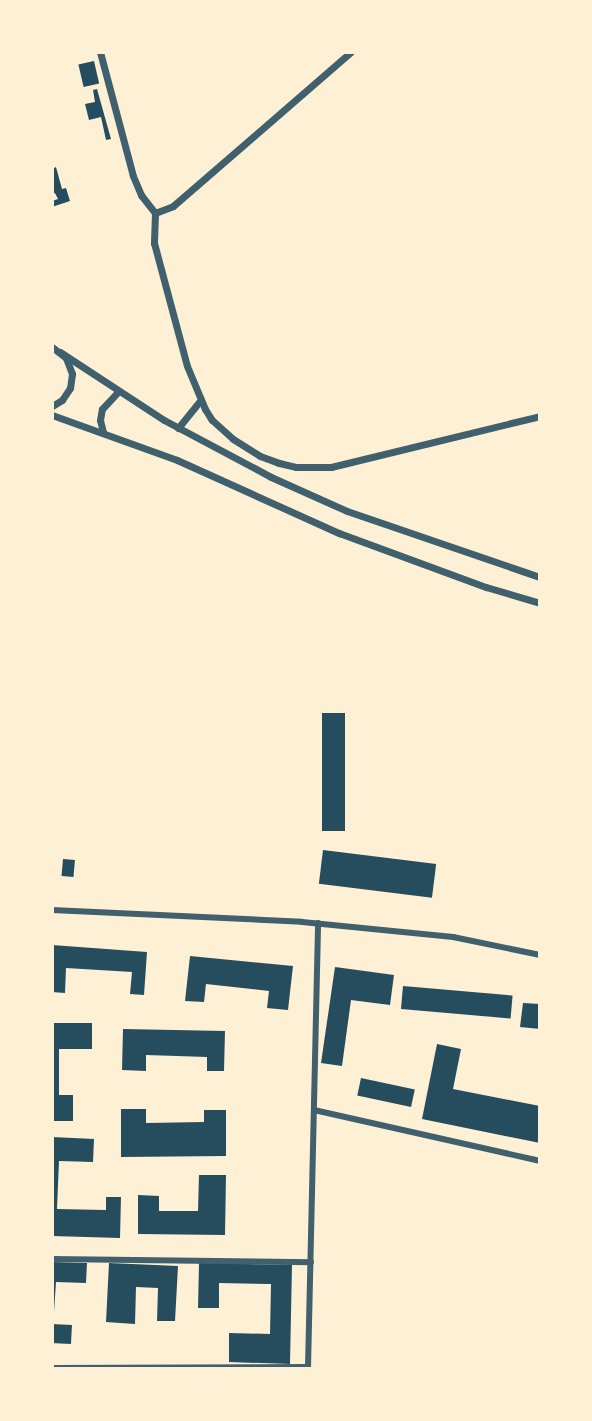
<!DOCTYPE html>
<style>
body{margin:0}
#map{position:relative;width:592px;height:1421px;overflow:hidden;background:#fdf0d5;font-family:Poppins,sans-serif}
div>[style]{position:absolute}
.building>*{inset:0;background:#264d5e;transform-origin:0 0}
.minor>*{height:6px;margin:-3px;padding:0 3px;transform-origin:3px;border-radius:3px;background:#3f606c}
.tertiary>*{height:7px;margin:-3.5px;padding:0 3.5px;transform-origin:3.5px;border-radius:3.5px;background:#3f606c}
span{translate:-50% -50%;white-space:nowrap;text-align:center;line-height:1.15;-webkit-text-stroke:4.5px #fdf0d5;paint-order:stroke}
.frame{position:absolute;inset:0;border:54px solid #fdf0d5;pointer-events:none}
</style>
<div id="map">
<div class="building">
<div style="left:94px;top:61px;width:23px;height:16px;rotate:77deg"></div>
<div style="clip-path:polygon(97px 89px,111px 139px,106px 140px,101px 117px,89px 120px,85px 104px,95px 102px,93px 90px)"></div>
<div style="clip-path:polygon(56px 167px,62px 189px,66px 188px,70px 201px,52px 207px,52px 201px,58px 199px,55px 193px,52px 194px,52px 169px)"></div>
<div style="left:322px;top:713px;width:23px;height:118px"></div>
<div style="left:323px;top:850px;width:114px;height:34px;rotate:7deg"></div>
<div style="left:63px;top:859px;width:12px;height:17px;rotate:5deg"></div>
<div style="clip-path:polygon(52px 945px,147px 952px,144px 995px,130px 994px,132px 972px,66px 968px,65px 993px,52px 992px)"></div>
<div style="clip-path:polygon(190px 956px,293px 966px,288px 1010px,267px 1008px,269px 991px,206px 984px,204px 1002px,185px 1001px)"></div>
<div style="clip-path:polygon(335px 967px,394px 975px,390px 1005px,351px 1000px,342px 1066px,321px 1063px)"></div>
<div style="left:403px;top:986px;width:110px;height:23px;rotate:5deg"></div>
<div style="clip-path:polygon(523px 1003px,540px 1004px,540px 1029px,520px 1027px)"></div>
<div style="clip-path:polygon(52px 1023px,92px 1023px,92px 1049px,59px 1049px,59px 1095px,73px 1095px,73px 1121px,52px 1121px)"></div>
<div style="clip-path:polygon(123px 1029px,225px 1031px,224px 1071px,207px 1071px,207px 1057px,146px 1055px,146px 1071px,122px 1070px)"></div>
<div style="clip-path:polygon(437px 1044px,461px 1049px,453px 1089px,540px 1106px,540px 1143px,422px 1119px)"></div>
<div style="left:361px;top:1078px;width:55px;height:18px;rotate:12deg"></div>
<div style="clip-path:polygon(121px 1109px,146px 1109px,146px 1123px,204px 1122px,204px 1110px,226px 1110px,226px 1156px,121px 1157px)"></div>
<div style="clip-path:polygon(52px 1137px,94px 1139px,93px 1162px,59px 1161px,57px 1209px,106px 1210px,106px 1197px,121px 1197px,120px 1238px,52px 1236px)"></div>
<div style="clip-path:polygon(199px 1175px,226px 1175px,225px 1235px,138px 1234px,138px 1195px,159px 1196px,159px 1211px,198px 1211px)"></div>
<div style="clip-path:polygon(52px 1262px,87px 1263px,86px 1283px,56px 1282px,54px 1312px)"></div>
<div style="clip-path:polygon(109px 1263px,178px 1266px,175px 1321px,157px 1321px,158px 1288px,136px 1287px,135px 1324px,106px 1322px)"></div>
<div style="clip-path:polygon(199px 1263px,292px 1265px,290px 1364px,229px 1362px,229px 1333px,270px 1334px,271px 1284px,219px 1283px,219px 1308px,198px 1308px)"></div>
<div style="left:52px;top:1324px;width:20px;height:19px;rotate:3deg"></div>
</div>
<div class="minor">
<div style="left:52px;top:910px;width:250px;rotate:2.7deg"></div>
<div style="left:302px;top:922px;width:152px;rotate:5.7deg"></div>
<div style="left:453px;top:937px;width:89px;rotate:11.7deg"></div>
<div style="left:314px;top:1110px;width:232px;rotate:12.7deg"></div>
<div style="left:52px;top:1259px;width:259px;rotate:0.7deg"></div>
<div style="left:52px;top:1368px;width:256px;rotate:-0.2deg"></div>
<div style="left:308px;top:1368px;width:445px;rotate:-88.7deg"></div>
</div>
<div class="tertiary">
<div style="left:100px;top:52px;width:128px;rotate:75.1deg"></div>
<div style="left:133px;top:176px;width:21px;rotate:67deg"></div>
<div style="left:141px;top:195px;width:23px;rotate:52deg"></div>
<div style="left:155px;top:213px;width:30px;rotate:92deg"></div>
<div style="left:154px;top:243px;width:127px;rotate:75deg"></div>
<div style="left:187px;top:366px;width:47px;rotate:67.3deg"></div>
<div style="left:205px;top:409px;width:13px;rotate:58deg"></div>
<div style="left:212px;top:420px;width:28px;rotate:42deg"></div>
<div style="left:233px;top:439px;width:32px;rotate:32deg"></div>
<div style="left:260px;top:456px;width:20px;rotate:20deg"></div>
<div style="left:279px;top:463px;width:17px;rotate:13deg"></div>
<div style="left:296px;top:467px;width:35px"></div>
<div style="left:331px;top:467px;width:215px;rotate:-13.7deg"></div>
<div style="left:155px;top:213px;width:19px;rotate:-21deg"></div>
<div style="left:173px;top:206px;width:235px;rotate:-40.9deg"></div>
<div style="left:52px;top:347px;width:18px;rotate:38deg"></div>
<div style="left:66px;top:358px;width:17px;rotate:69deg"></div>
<div style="left:72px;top:374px;width:14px;rotate:98deg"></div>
<div style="left:70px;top:388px;width:14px;rotate:124deg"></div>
<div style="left:62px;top:400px;width:12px;rotate:149deg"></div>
<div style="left:60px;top:352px;width:124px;rotate:33.2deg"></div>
<div style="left:164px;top:420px;width:121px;rotate:28deg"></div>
<div style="left:271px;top:477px;width:83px;rotate:24.1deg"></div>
<div style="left:347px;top:511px;width:204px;rotate:18.9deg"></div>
<div style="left:52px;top:415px;width:133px;rotate:19.8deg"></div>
<div style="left:177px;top:460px;width:178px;rotate:24.3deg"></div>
<div style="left:339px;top:533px;width:157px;rotate:20.2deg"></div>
<div style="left:486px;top:587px;width:56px;rotate:16.5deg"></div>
<div style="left:178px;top:428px;width:36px;rotate:-51deg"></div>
<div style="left:103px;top:432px;width:12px;rotate:-104deg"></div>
<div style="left:100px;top:420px;width:11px;rotate:-80deg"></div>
<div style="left:102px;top:409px;width:23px;rotate:-47deg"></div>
</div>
<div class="frame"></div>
</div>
